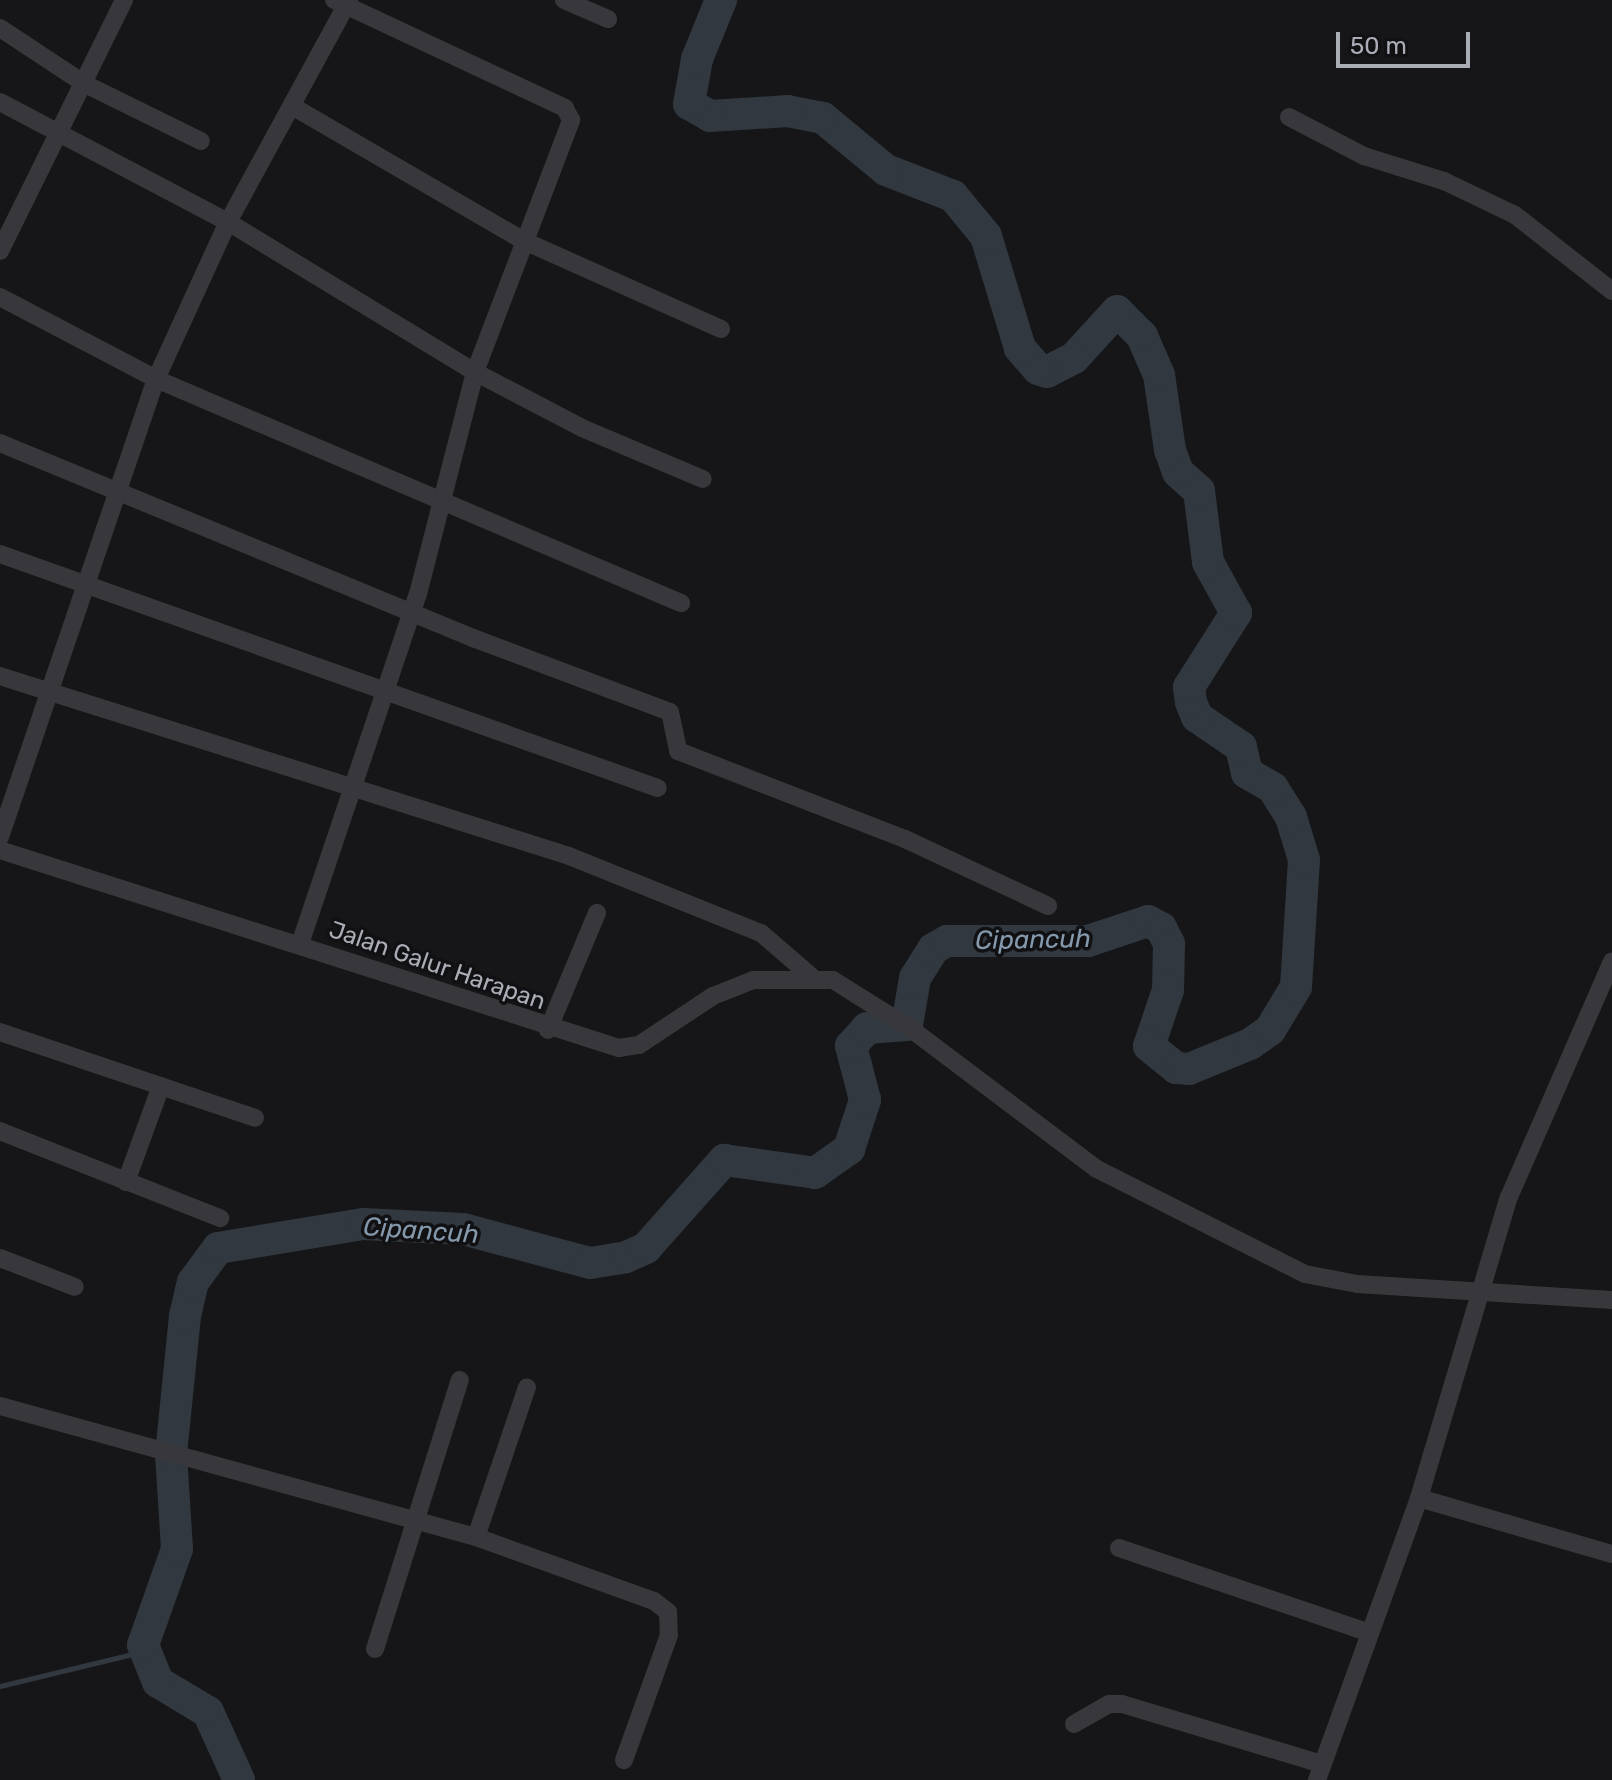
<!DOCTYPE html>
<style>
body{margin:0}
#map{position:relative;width:1612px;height:1780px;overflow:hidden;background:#161618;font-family:Rubik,sans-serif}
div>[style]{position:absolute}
.stream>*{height:5px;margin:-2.5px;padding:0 2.5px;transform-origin:2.5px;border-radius:2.5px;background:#31383f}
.river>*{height:32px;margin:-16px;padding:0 16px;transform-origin:16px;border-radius:16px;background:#31383f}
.minor>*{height:18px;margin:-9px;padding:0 9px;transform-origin:9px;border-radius:9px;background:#38383c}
span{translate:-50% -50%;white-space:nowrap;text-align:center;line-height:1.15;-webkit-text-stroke:7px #111113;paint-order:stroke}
.street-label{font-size:24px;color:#aaadb6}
.water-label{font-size:26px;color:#8599ad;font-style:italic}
.scale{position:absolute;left:1336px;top:32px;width:134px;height:36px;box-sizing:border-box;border:4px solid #aaadb6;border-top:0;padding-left:10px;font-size:24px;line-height:28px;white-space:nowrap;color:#aaadb6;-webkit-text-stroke:6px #111113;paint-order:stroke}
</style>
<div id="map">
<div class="stream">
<div style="left:0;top:1686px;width:149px;rotate:-13.6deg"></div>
</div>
<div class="river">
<div style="left:239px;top:1780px;width:75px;rotate:-114.5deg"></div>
<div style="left:208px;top:1712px;width:58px;rotate:-149deg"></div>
<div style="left:158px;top:1682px;width:40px;rotate:-112deg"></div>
<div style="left:143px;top:1645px;width:102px;rotate:-70.5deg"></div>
<div style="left:177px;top:1549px;width:95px;rotate:-93.6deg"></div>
<div style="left:171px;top:1454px;width:139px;rotate:-84.2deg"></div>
<div style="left:185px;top:1316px;width:35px;rotate:-77deg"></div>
<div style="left:193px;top:1282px;width:42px;rotate:-53.7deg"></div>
<div style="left:218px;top:1248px;width:147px;rotate:-9.4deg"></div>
<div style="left:363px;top:1224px;width:100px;rotate:2.9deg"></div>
<div style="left:463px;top:1229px;width:131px;rotate:15deg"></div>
<div style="left:590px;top:1263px;width:36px;rotate:-9deg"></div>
<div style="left:626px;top:1257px;width:22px;rotate:-24deg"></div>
<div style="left:646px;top:1248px;width:118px;rotate:-48.4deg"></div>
<div style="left:724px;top:1160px;width:92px;rotate:8.1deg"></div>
<div style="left:815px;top:1173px;width:42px;rotate:-35.2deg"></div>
<div style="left:849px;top:1149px;width:52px;rotate:-71.9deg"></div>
<div style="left:865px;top:1100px;width:56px;rotate:-104.5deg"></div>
<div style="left:851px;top:1046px;width:24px;rotate:-48deg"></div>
<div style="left:867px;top:1028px;width:40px;rotate:-4.3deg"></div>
<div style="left:907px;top:1025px;width:48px;rotate:-80.3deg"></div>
<div style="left:915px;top:978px;width:34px;rotate:-58deg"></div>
<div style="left:933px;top:949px;width:16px;rotate:-30deg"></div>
<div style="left:947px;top:941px;width:141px"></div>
<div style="left:1088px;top:941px;width:63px;rotate:-18.4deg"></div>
<div style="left:1148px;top:921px;width:15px;rotate:28deg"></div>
<div style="left:1161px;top:928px;width:18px;rotate:63deg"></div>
<div style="left:1169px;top:944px;width:46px;rotate:91.2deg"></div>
<div style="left:1168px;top:990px;width:59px;rotate:108.7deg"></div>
<div style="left:1149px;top:1046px;width:35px;rotate:39deg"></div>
<div style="left:1176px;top:1068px;width:13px;rotate:4deg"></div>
<div style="left:1189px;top:1069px;width:66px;rotate:-22.3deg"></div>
<div style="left:1250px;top:1044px;width:24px;rotate:-35deg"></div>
<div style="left:1270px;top:1030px;width:50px;rotate:-58.8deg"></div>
<div style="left:1296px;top:987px;width:127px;rotate:-86.4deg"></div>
<div style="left:1304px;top:860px;width:45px;rotate:-106.8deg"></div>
<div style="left:1291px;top:817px;width:34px;rotate:-122deg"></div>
<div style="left:1273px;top:788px;width:30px;rotate:-150deg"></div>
<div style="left:1247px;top:773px;width:27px;rotate:-103deg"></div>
<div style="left:1241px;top:747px;width:53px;rotate:-145.7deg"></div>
<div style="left:1197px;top:717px;width:16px;rotate:-112deg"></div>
<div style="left:1191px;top:702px;width:15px;rotate:-98deg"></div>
<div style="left:1189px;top:687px;width:88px;rotate:-57.6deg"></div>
<div style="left:1236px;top:613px;width:58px;rotate:-118.8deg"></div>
<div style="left:1208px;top:562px;width:72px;rotate:-97.2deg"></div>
<div style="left:1199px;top:491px;width:28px;rotate:-138deg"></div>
<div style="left:1178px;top:472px;width:23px;rotate:-110deg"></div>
<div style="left:1170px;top:450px;width:76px;rotate:-98.3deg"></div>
<div style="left:1159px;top:375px;width:43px;rotate:-113.6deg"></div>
<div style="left:1142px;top:336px;width:35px;rotate:-135deg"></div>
<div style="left:1117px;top:311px;width:64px;rotate:132.5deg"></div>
<div style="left:1074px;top:358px;width:30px;rotate:153deg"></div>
<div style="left:1047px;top:372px;width:9px;rotate:-162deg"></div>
<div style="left:1038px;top:369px;width:28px;rotate:-131deg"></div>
<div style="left:1020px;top:348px;width:117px;rotate:-106.9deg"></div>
<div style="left:986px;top:236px;width:52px;rotate:-129.5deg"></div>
<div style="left:953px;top:196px;width:72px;rotate:-158.8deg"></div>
<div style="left:886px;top:170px;width:82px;rotate:-140.5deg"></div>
<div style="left:823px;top:118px;width:36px;rotate:-169deg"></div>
<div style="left:788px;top:111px;width:78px;rotate:176.3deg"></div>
<div style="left:710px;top:116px;width:24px;rotate:-150deg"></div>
<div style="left:689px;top:104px;width:46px;rotate:-79.9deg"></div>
<div style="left:697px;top:59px;width:64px;rotate:-67.9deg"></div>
</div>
<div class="minor">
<div style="left:564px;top:0;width:48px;rotate:23.4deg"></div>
<div style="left:0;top:28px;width:102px;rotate:33.4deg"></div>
<div style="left:85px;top:84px;width:129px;rotate:26.2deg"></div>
<div style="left:0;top:102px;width:258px;rotate:27.8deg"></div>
<div style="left:228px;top:222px;width:289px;rotate:31.3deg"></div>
<div style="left:475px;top:372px;width:121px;rotate:27.6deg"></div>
<div style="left:582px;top:428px;width:131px;rotate:22.9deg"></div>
<div style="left:292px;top:106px;width:266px;rotate:30.2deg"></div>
<div style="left:522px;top:240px;width:218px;rotate:24.1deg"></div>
<div style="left:1289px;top:117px;width:85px;rotate:27.5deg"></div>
<div style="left:1364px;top:156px;width:84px;rotate:17.4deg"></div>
<div style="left:1444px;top:181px;width:79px;rotate:25.6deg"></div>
<div style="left:1515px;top:215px;width:123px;rotate:38.1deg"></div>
<div style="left:0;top:251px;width:280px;rotate:-63.7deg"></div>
<div style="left:0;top:297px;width:176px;rotate:27.7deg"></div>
<div style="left:156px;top:379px;width:571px;rotate:23.11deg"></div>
<div style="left:0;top:443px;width:512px;rotate:22.4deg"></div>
<div style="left:473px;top:638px;width:210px;rotate:20.6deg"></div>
<div style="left:670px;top:712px;width:40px;rotate:78deg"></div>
<div style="left:678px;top:751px;width:243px;rotate:21.2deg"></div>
<div style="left:905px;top:839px;width:158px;rotate:25.1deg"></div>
<div style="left:0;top:554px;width:698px;rotate:19.58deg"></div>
<div style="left:0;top:676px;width:597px;rotate:17.55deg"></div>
<div style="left:569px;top:856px;width:207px;rotate:21.9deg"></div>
<div style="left:761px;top:933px;width:67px;rotate:40.8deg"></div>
<div style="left:0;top:837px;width:484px;rotate:-71.2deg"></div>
<div style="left:156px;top:379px;width:173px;rotate:-65.4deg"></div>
<div style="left:228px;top:222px;width:253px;rotate:-61.4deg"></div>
<div style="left:0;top:850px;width:650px;rotate:17.74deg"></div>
<div style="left:619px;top:1048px;width:20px;rotate:-9deg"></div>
<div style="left:639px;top:1045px;width:89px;rotate:-33.5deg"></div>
<div style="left:713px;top:996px;width:43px;rotate:-21.8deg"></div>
<div style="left:753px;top:980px;width:80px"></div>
<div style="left:833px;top:980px;width:92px;rotate:32.1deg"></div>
<div style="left:911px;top:1029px;width:233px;rotate:37deg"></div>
<div style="left:1097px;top:1169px;width:233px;rotate:26.8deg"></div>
<div style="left:1305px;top:1274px;width:53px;rotate:10.9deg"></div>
<div style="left:1357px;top:1284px;width:256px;rotate:3.6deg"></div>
<div style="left:300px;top:944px;width:369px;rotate:-71.4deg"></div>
<div style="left:418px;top:594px;width:229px;rotate:-75.6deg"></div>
<div style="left:475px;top:372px;width:270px;rotate:-69.1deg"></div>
<div style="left:571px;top:120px;width:13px;rotate:-117deg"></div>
<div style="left:565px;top:108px;width:255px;rotate:-154.9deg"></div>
<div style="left:548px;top:1030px;width:127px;rotate:-67.3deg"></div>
<div style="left:0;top:1032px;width:269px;rotate:18.6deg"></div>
<div style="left:0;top:1131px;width:237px;rotate:21.6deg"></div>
<div style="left:126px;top:1182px;width:102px;rotate:-70deg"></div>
<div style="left:0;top:1258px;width:80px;rotate:21.1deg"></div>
<div style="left:0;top:1406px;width:494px;rotate:15.4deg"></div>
<div style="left:476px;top:1537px;width:189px;rotate:19.8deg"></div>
<div style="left:654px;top:1601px;width:18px;rotate:38deg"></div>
<div style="left:668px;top:1612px;width:23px;rotate:88deg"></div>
<div style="left:669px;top:1635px;width:133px;rotate:109.8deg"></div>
<div style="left:1419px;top:1498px;width:201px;rotate:16.2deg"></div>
<div style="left:476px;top:1537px;width:158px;rotate:-71.2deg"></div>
<div style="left:1119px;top:1548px;width:265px;rotate:18.7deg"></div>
<div style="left:375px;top:1649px;width:282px;rotate:-72.5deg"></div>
<div style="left:1074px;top:1724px;width:40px;rotate:-29.7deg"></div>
<div style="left:1109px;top:1704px;width:13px"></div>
<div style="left:1122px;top:1704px;width:209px;rotate:16.7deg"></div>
<div style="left:1317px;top:1780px;width:300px;rotate:-70.1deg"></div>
<div style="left:1419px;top:1498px;width:314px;rotate:-73.4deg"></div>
<div style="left:1509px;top:1197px;width:257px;rotate:-66.4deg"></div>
</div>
<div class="street-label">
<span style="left:437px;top:966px;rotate:19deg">Jalan Galur Harapan</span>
</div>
<div class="water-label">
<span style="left:1033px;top:940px;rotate:-1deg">Cipancuh</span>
<span style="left:421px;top:1231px;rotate:4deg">Cipancuh</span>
</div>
<div class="scale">50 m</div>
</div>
